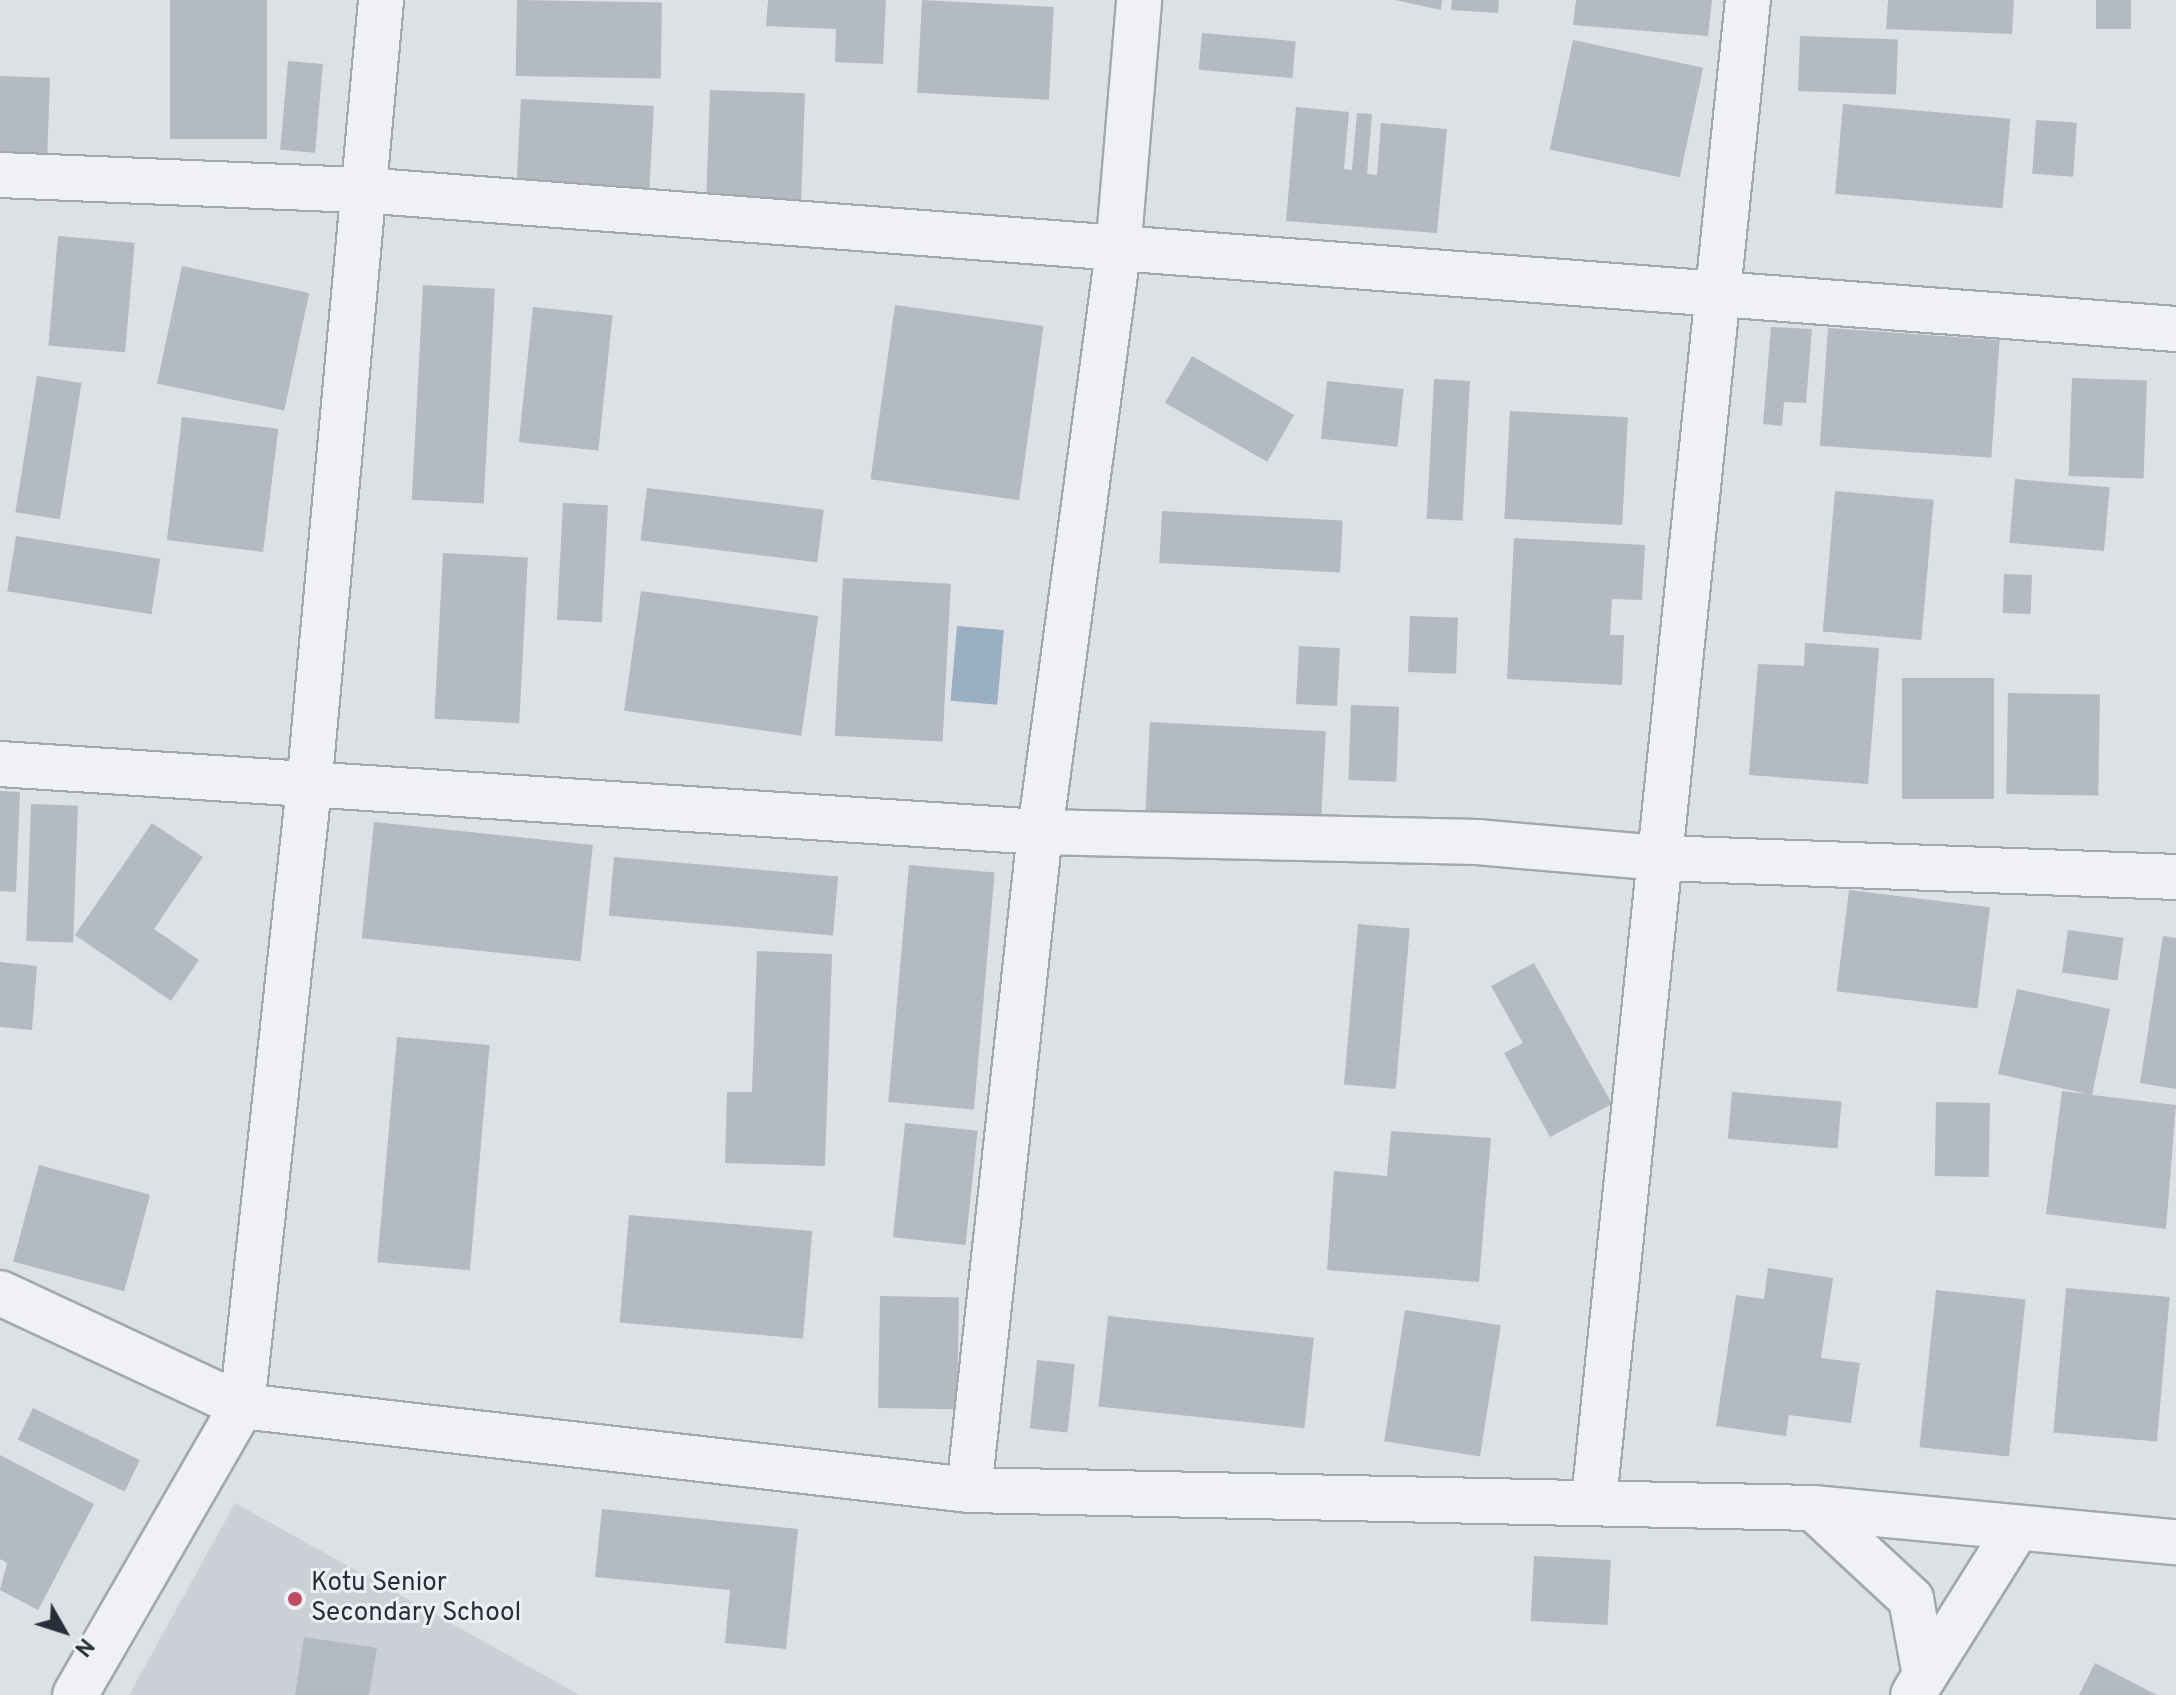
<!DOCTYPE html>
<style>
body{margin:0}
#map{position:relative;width:2176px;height:1695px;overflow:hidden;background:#dde0e5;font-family:Overpass,sans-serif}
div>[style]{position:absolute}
.built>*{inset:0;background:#cbd0d6}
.water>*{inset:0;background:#9ab0c2;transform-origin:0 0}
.building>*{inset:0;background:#b4bac1;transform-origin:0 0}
.roads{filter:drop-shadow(2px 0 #a3a7ae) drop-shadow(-2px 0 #a3a7ae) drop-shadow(0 2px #a3a7ae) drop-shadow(0 -2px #a3a7ae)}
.minor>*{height:44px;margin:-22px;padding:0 22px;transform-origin:22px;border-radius:22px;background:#eff1f4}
.dots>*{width:22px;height:22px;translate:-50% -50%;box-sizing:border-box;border:4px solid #eceff3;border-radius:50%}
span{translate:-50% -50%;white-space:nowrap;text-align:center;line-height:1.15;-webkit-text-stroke:6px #eceff3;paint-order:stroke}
.poi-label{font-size:26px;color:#282f3a}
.left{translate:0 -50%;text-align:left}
.north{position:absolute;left:24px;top:1591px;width:80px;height:80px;-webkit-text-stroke:6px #eceff3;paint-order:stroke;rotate:129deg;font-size:22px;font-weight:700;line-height:32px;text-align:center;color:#282f3a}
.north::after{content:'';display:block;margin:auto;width:28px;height:36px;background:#282f3a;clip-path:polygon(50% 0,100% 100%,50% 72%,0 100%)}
</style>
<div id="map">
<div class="built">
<div style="clip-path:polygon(235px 1503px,580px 1695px,129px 1695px)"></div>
</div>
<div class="water">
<div style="left:957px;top:626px;width:47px;height:75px;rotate:5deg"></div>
</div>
<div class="building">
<div style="left:170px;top:0;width:97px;height:139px"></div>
<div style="left:517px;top:0;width:145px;height:76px;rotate:1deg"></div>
<div style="clip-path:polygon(768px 0,886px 0,883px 64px,835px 62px,836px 29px,766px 26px)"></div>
<div style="left:922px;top:0;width:132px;height:93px;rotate:3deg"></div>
<div style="clip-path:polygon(1395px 0,1442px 0,1441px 10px)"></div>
<div style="clip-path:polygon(1452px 0,1499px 0,1498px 13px,1451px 10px)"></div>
<div style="clip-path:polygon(1576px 0,1712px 0,1708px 36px,1573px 25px)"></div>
<div style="clip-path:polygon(1888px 0,2014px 0,2012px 34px,1886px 29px)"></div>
<div style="left:2096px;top:0;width:35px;height:29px"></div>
<div style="left:1202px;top:33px;width:94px;height:37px;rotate:5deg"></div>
<div style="left:1800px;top:36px;width:98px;height:55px;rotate:2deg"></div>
<div style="left:1573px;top:40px;width:133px;height:112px;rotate:12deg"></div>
<div style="left:288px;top:61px;width:35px;height:89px;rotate:5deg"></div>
<div style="left:0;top:76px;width:50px;height:84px;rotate:2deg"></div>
<div style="left:710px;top:90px;width:95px;height:108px;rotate:2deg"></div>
<div style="left:521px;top:99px;width:133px;height:87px;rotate:3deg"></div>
<div style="left:1843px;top:104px;width:168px;height:90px;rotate:5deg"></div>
<div style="clip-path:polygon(1296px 107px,1349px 112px,1344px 169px,1352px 170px,1357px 113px,1372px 114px,1367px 174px,1377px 175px,1381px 123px,1447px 129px,1437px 233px,1286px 221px)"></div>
<div style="left:2036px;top:120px;width:41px;height:54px;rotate:4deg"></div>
<div style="left:58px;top:236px;width:77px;height:110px;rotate:5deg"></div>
<div style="left:182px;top:266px;width:130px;height:120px;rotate:12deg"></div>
<div style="left:423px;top:285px;width:72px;height:215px;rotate:3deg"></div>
<div style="left:895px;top:305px;width:150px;height:176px;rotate:8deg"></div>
<div style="left:533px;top:307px;width:80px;height:136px;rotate:6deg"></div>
<div style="clip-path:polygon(1771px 327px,1812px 329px,1806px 403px,1784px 402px,1782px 426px,1763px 424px)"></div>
<div style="left:1828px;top:328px;width:172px;height:118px;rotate:4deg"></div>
<div style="left:1192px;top:356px;width:118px;height:54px;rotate:30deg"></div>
<div style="left:37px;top:376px;width:45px;height:138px;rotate:9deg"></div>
<div style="left:2072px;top:378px;width:75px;height:98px;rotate:2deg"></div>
<div style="left:1434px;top:379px;width:36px;height:140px;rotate:3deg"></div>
<div style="left:1327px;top:381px;width:77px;height:58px;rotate:6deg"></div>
<div style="left:1510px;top:411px;width:118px;height:108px;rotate:3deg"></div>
<div style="left:182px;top:417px;width:97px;height:124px;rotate:7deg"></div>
<div style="left:2015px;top:479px;width:95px;height:64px;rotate:5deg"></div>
<div style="left:647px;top:488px;width:178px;height:53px;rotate:7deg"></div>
<div style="left:1835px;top:491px;width:99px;height:141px;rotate:5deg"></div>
<div style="left:563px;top:503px;width:45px;height:117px;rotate:3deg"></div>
<div style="left:1162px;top:511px;width:181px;height:52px;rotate:3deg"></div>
<div style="left:16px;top:536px;width:146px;height:56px;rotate:9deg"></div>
<div style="clip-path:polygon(1514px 538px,1645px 545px,1642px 600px,1612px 599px,1610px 635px,1624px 635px,1622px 685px,1507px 679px)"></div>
<div style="left:443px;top:553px;width:85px;height:166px;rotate:3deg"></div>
<div style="left:2004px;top:574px;width:28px;height:39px;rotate:2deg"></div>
<div style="left:843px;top:578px;width:108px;height:158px;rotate:3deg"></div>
<div style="left:641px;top:591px;width:179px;height:121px;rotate:8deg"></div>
<div style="left:1410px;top:616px;width:48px;height:56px;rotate:2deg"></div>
<div style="clip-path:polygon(1805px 643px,1879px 648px,1868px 784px,1749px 775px,1758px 664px,1804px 666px)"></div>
<div style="left:1299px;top:646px;width:41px;height:58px;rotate:3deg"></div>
<div style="left:1994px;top:678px;width:121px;height:92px;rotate:90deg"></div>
<div style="left:2008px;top:693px;width:92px;height:101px;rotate:1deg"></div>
<div style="left:1351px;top:705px;width:48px;height:75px;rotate:2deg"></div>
<div style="left:1150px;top:722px;width:176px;height:95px;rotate:3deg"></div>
<div style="clip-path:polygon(0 791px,20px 792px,16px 892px,0 891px)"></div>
<div style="left:31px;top:804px;width:47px;height:137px;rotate:2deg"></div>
<div style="left:374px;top:822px;width:220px;height:117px;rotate:6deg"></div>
<div style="clip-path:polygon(152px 823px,203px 857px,154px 929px,199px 960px,171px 1001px,75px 935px)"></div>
<div style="left:614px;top:857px;width:225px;height:59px;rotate:5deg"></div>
<div style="left:909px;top:865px;width:86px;height:238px;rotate:5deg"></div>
<div style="left:1849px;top:890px;width:142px;height:102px;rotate:7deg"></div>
<div style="left:1358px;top:924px;width:52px;height:161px;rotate:5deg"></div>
<div style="left:2068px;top:930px;width:56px;height:43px;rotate:8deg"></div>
<div style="clip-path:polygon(2163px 936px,2176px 938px,2176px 1089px,2140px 1083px)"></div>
<div style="clip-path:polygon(757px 951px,832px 954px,825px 1166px,725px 1163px,727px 1092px,752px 1092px)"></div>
<div style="clip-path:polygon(0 962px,37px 966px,32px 1030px,0 1027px)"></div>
<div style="clip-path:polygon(1534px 963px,1612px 1104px,1550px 1137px,1504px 1053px,1523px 1043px,1491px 986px)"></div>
<div style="clip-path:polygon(2017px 989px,2110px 1009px,2092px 1095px,2176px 1105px,2166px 1229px,2046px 1214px,2062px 1091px,2088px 1094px,1998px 1074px)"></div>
<div style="left:397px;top:1037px;width:93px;height:226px;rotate:5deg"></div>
<div style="left:1732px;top:1092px;width:110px;height:47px;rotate:5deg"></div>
<div style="left:1936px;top:1102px;width:54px;height:74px;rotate:1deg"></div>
<div style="left:905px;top:1123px;width:73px;height:115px;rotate:6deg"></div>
<div style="clip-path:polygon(1391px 1131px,1491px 1138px,1479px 1282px,1327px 1270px,1334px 1171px,1387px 1176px)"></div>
<div style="left:39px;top:1165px;width:115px;height:100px;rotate:15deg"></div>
<div style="left:629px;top:1215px;width:184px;height:108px;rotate:5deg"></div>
<div style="clip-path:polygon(1768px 1268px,1833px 1278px,1821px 1358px,1860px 1363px,1851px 1423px,1789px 1415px,1786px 1436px,1716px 1426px,1736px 1295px,1764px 1299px)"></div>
<div style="left:2066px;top:1288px;width:104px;height:145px;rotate:5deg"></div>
<div style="left:1936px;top:1290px;width:90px;height:158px;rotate:6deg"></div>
<div style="left:880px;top:1296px;width:79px;height:112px;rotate:1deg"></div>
<div style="left:1405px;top:1310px;width:97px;height:133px;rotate:9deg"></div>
<div style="left:1108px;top:1316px;width:207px;height:91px;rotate:6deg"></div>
<div style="left:1037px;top:1360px;width:38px;height:69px;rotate:6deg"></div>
<div style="left:33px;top:1408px;width:119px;height:35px;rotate:26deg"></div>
<div style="clip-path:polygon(0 1455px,94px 1504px,38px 1610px,0 1590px,7px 1563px,0 1559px)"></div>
<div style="clip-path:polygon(602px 1509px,798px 1529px,786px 1649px,725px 1643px,730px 1590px,595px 1577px)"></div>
<div style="left:1534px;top:1556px;width:77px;height:65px;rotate:3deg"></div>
<div style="clip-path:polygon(304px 1637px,377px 1648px,369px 1695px,295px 1695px)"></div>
<div style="clip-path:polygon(2095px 1663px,2157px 1695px,2079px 1695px)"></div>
</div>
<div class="roads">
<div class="minor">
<div style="left:0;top:175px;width:361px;rotate:2.4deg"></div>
<div style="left:361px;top:190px;width:1820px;rotate:4.38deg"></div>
<div style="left:0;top:764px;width:1042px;rotate:3.74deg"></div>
<div style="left:1040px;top:832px;width:437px;rotate:1.3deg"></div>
<div style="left:1477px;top:842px;width:185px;rotate:5deg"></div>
<div style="left:1661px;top:858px;width:515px;rotate:2.11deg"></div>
<div style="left:0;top:1293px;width:267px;rotate:25deg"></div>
<div style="left:242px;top:1406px;width:732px;rotate:6.59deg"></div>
<div style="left:969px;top:1490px;width:844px;rotate:1.22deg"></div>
<div style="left:1813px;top:1508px;width:365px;rotate:5.4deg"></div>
<div style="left:969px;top:1490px;width:662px;rotate:-83.84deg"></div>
<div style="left:1040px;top:832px;width:585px;rotate:-82.34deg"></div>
<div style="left:1118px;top:252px;width:253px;rotate:-85.2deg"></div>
<div style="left:1594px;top:1500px;width:1508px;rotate:-84.14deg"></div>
<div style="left:1813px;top:1508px;width:134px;rotate:42.9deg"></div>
<div style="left:1911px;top:1599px;width:77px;rotate:79.6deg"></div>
<div style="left:1925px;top:1675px;width:23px;rotate:121deg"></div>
<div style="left:1925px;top:1675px;width:171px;rotate:-57.9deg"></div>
<div style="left:75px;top:1695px;width:334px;rotate:-60deg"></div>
<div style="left:242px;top:1406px;width:623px;rotate:-83.82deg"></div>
<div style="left:309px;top:787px;width:790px;rotate:-84.77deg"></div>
</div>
</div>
<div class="dots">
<div style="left:295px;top:1599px;background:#c04c63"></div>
</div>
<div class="poi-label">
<span class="left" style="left:311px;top:1599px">Kotu Senior<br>Secondary School</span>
</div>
<div class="north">N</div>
</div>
